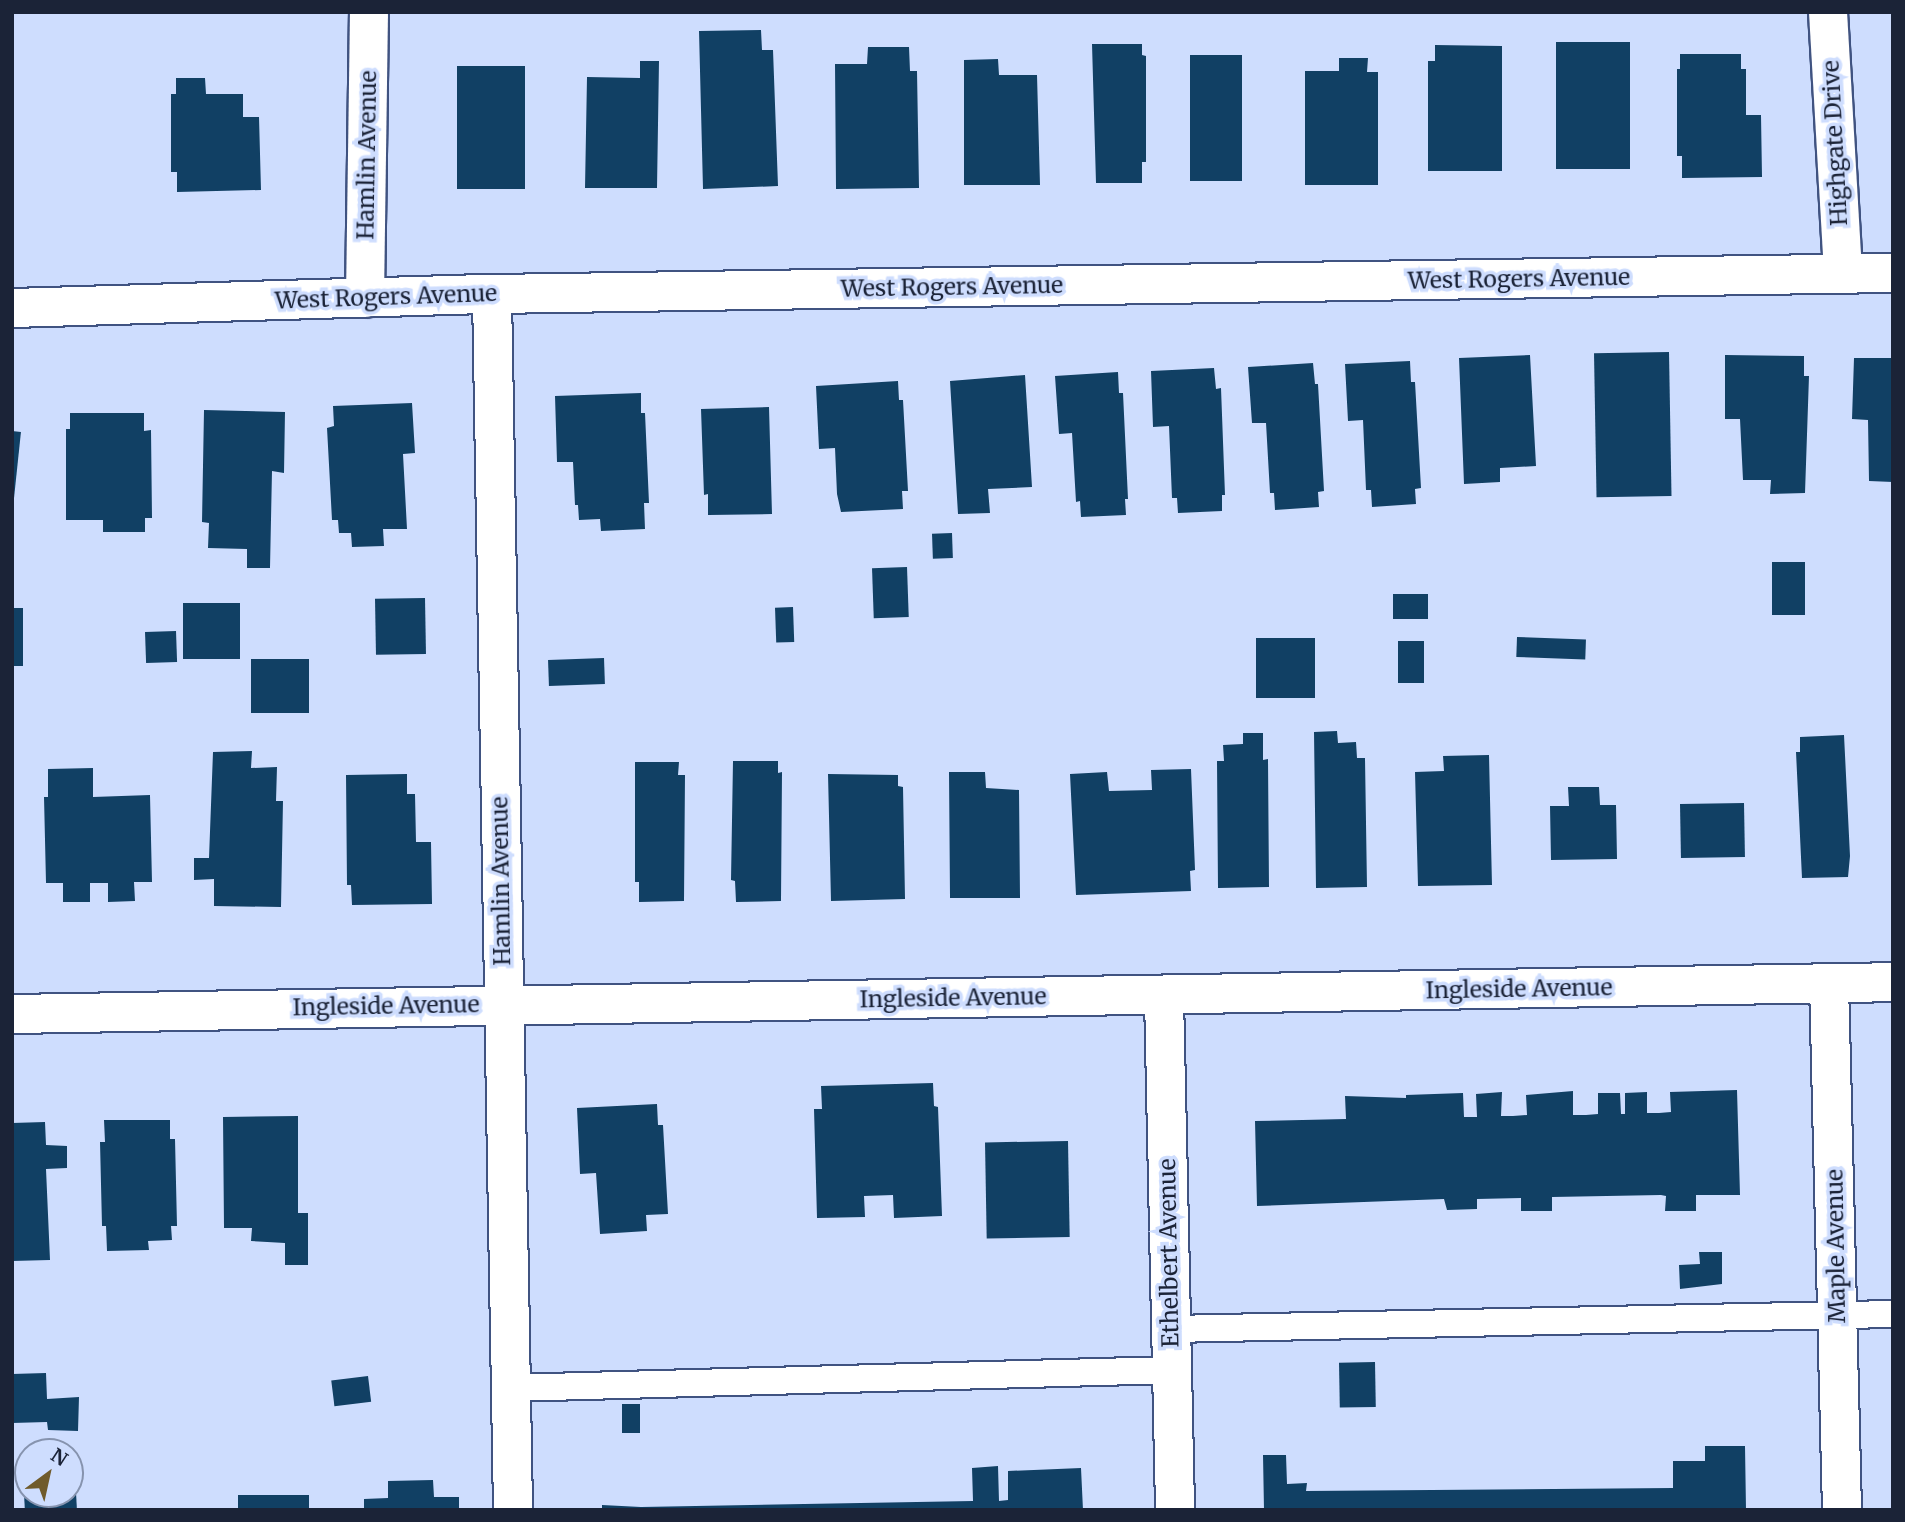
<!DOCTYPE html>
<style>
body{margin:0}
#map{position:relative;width:1905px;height:1522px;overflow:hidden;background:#ceddfe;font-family:Merriweather,serif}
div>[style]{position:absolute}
.building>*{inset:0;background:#114064;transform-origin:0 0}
.roads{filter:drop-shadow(2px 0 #405381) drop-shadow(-2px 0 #405381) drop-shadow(0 2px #405381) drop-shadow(0 -2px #405381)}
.lane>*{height:26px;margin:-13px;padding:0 13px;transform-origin:13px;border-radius:13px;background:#fff}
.street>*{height:38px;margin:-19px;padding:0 19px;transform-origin:19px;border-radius:19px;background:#fff}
span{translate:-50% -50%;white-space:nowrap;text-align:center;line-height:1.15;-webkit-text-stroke:7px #ceddfe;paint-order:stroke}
.street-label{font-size:23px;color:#1b2337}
.frame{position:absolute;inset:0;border:14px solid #1b2337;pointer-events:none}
.north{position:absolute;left:14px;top:1438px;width:70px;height:70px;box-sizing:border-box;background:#ceddfe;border:2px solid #8693ae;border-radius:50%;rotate:33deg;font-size:19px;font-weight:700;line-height:28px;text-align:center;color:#1b2337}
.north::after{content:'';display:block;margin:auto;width:24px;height:32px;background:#705b2b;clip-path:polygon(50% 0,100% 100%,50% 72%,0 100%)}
</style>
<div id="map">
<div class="building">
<div style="clip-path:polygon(761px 30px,762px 50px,773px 50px,778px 186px,703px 189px,699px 31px)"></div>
<div style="left:1630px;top:42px;width:127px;height:74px;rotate:90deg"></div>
<div style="clip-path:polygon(1092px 44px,1142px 44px,1142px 55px,1146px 56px,1146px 162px,1142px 162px,1142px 183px,1096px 183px)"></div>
<div style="clip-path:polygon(1435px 45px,1502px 46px,1502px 171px,1428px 171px,1428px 61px,1435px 61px)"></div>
<div style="clip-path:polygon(868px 47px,909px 47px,910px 71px,917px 71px,919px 188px,836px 189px,835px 64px,867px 64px)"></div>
<div style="clip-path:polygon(1680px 54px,1741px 54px,1741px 69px,1746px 69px,1746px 115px,1761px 115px,1762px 177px,1682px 178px,1682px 156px,1677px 156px,1677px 69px,1680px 69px)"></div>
<div style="left:1190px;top:55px;width:52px;height:126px"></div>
<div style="clip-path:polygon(1339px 58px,1368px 58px,1367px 72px,1378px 72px,1378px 185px,1305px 185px,1305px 71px,1339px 71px)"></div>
<div style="clip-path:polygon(998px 59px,999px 75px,1037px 75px,1040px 185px,964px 185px,964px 60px)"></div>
<div style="clip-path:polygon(640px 61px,659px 61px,657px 188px,585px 188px,587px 77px,640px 78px)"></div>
<div style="left:525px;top:66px;width:123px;height:68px;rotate:90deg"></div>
<div style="clip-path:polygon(176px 78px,205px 78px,206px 94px,243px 94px,243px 117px,259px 117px,261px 190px,177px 192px,177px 172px,171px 172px,171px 94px,176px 94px)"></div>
<div style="left:1669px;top:352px;width:144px;height:75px;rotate:89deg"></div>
<div style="clip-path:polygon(1530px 355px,1536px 466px,1500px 468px,1500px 482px,1464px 484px,1459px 358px)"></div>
<div style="clip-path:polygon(1725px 355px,1804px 356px,1804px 376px,1809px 376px,1805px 493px,1770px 494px,1771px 480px,1743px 480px,1740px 419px,1725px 419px)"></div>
<div style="clip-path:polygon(1854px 358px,1893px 358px,1893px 482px,1869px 481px,1868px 420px,1852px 419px)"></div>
<div style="clip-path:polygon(1410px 361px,1411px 382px,1415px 382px,1421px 488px,1415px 489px,1416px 504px,1372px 507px,1371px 490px,1366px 490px,1363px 420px,1348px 421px,1345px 364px)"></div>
<div style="clip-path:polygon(1313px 363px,1315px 384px,1318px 384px,1324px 491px,1318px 492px,1319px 507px,1275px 510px,1274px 493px,1270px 493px,1266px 423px,1252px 423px,1248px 367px)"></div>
<div style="clip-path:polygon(1214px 368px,1216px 389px,1221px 388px,1225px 495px,1222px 495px,1222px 511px,1178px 513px,1177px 498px,1172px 498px,1169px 426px,1153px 427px,1151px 371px)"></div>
<div style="clip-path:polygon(1118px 372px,1119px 393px,1123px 393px,1128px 499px,1125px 499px,1126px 515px,1081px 517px,1080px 501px,1076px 502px,1072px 433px,1059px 434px,1055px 376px)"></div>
<div style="clip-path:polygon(1025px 375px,1032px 487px,988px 489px,990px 513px,958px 514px,950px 381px)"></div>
<div style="clip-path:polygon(898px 381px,899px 400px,903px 400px,908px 491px,902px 491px,903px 509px,841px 512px,837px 494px,835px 448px,819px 449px,816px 386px)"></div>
<div style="clip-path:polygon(641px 393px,641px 413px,645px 413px,649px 503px,644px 503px,645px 529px,601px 531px,600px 519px,579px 520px,578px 505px,575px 505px,573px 462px,557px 462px,555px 396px)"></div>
<div style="clip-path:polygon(412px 403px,415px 453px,403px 454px,407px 529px,383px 529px,384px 546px,352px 547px,351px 533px,339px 533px,338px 520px,332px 520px,327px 428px,334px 426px,333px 406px)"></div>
<div style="clip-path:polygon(769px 407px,772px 514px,708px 515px,708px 494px,704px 495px,701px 409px)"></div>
<div style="clip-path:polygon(204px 410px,285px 412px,284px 473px,272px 471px,270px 568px,247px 568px,247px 549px,208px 548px,209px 523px,202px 522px)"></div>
<div style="clip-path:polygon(70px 413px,144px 413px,144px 431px,151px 430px,152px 518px,145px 518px,145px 532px,103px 532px,103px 520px,66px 520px,66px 429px,70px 429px)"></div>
<div style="left:12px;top:431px;width:9px;height:103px;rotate:6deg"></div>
<div style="left:952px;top:533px;width:25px;height:20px;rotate:88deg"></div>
<div style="left:1772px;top:562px;width:33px;height:53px"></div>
<div style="left:907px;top:567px;width:50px;height:35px;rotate:88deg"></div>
<div style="left:1393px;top:594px;width:35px;height:25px"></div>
<div style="left:425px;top:598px;width:56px;height:50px;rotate:89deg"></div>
<div style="left:183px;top:603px;width:57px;height:56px"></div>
<div style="left:793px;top:607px;width:35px;height:18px;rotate:88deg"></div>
<div style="left:12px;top:608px;width:11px;height:58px"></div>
<div style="left:176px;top:631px;width:31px;height:31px;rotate:88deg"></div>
<div style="left:1517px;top:637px;width:69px;height:20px;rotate:2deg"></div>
<div style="left:1256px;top:638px;width:59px;height:60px"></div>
<div style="left:1398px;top:641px;width:26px;height:42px"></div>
<div style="left:604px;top:658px;width:26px;height:56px;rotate:88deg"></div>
<div style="left:251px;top:659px;width:58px;height:54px"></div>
<div style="clip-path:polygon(1337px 731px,1338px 743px,1356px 742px,1357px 758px,1365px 758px,1367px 887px,1316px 888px,1314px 732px)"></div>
<div style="clip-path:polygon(1243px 733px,1263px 733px,1263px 760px,1268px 759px,1269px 887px,1218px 888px,1217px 761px,1224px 761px,1223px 745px,1243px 744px)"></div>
<div style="clip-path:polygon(1844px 735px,1850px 856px,1848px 877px,1802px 878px,1796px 752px,1800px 752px,1800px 737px)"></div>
<div style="clip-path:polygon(252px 751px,251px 768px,277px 767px,276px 801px,283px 801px,281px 907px,214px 906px,214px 879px,194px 880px,194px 858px,209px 858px,213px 752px)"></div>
<div style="clip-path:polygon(1489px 755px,1492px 885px,1418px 886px,1415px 772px,1444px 771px,1443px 756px)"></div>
<div style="clip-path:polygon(733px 761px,778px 761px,778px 773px,782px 772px,781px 901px,736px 902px,735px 881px,731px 880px)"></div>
<div style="clip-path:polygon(635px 762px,679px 762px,678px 775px,685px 775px,684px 901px,639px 902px,639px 882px,635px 882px)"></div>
<div style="clip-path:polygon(93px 768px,93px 797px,150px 795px,152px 882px,134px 882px,135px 901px,108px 902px,108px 883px,90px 883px,90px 902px,63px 902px,63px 883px,46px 883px,44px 797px,48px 797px,48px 769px)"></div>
<div style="clip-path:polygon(1191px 769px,1195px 870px,1190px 871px,1191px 891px,1076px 895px,1070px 774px,1107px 772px,1109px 791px,1152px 790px,1151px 770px)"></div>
<div style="clip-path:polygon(949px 772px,985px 772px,986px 788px,1019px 790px,1020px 898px,950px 898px)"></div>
<div style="clip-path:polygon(407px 774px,407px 794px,415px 794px,416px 842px,431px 842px,432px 904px,352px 905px,351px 885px,347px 885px,346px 775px)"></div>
<div style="clip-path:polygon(828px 774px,898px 775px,898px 786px,903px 787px,905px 899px,831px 901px)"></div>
<div style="clip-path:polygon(1568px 787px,1599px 787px,1600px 805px,1616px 805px,1617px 859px,1551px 860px,1550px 806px,1569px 806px)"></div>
<div style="left:1744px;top:803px;width:54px;height:64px;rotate:89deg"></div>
<div style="clip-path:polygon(933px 1083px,934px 1106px,938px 1107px,942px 1216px,894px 1218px,893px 1195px,864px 1196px,865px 1217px,817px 1218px,814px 1109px,822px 1109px,821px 1086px)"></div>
<div style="clip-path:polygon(1737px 1090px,1740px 1195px,1696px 1195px,1696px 1211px,1665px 1211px,1666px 1196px,1661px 1195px,1552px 1197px,1552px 1211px,1521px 1211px,1521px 1198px,1477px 1199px,1477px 1209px,1447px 1210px,1444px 1199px,1257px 1206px,1255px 1121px,1346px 1119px,1345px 1096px,1406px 1098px,1406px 1095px,1463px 1093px,1464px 1117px,1477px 1117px,1476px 1094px,1502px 1092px,1501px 1116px,1513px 1116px,1527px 1115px,1526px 1095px,1573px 1091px,1573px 1115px,1586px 1115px,1598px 1114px,1598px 1093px,1620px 1093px,1621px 1114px,1625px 1114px,1625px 1093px,1647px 1092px,1647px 1113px,1659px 1113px,1671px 1112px,1670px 1092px)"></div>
<div style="clip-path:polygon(657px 1104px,658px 1125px,663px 1125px,668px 1214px,646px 1215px,647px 1231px,600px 1234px,596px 1173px,580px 1174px,577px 1108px)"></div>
<div style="clip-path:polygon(298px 1116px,298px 1213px,308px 1213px,308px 1265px,285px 1265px,285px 1243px,251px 1241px,252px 1228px,224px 1228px,223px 1117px)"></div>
<div style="clip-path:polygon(104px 1120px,170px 1120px,170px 1139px,175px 1139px,177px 1226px,171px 1226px,172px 1240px,148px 1241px,149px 1250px,107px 1251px,106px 1226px,102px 1226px,100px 1142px,105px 1142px)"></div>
<div style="clip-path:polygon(45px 1122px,46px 1145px,67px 1146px,67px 1168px,46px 1169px,50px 1260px,12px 1261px,12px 1123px)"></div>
<div style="left:1068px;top:1141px;width:96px;height:83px;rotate:89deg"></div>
<div style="clip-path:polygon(1699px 1252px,1722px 1252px,1722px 1284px,1680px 1289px,1679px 1265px,1700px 1264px)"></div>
<div style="left:1375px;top:1362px;width:45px;height:36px;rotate:89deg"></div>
<div style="clip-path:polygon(46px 1373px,47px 1399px,79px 1397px,78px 1431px,48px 1430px,47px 1422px,12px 1423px,12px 1374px)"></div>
<div style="left:368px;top:1376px;width:26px;height:37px;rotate:83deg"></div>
<div style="left:622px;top:1404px;width:18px;height:29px"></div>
<div style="clip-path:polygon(1705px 1446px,1745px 1446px,1746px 1510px,1264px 1510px,1263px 1455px,1286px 1455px,1287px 1484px,1307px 1483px,1306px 1491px,1673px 1488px,1673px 1461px,1705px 1461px)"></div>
<div style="clip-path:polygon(998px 1466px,999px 1501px,1008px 1500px,1008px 1471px,1081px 1468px,1083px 1510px,602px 1510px,602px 1505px,641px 1507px,973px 1501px,972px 1468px)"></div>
<div style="clip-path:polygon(433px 1480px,434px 1497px,459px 1497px,459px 1510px,364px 1510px,364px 1499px,388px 1498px,388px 1481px)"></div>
<div style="left:76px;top:1492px;width:18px;height:52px;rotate:87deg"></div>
<div style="left:309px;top:1495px;width:15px;height:71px;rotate:90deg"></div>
</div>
<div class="roads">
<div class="lane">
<div style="left:1171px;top:1329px;width:722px;rotate:-1.19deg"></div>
<div style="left:511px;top:1388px;width:661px;rotate:-1.56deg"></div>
</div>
<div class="street">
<div style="left:1828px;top:12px;width:262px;rotate:86.7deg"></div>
<div style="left:492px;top:294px;width:1216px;rotate:89.01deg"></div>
<div style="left:365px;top:298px;width:286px;rotate:-89.2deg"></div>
<div style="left:12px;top:308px;width:480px;rotate:-1.7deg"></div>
<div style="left:492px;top:294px;width:1401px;rotate:-0.86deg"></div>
<div style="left:1829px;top:983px;width:527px;rotate:88.59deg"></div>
<div style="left:1164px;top:996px;width:514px;rotate:88.77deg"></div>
<div style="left:12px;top:1014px;width:1881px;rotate:-0.97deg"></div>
</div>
</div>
<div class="street-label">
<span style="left:1835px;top:143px;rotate:-93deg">Highgate Drive</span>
<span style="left:367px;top:155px;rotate:-89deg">Hamlin Avenue</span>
<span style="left:1519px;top:279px;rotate:-1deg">West Rogers Avenue</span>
<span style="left:952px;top:287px;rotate:-1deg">West Rogers Avenue</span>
<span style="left:386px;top:297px;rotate:-2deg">West Rogers Avenue</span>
<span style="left:501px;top:881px;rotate:-91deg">Hamlin Avenue</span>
<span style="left:1519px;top:989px;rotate:-1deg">Ingleside Avenue</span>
<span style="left:953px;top:998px;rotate:-1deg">Ingleside Avenue</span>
<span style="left:386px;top:1006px;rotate:-1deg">Ingleside Avenue</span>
<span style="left:1836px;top:1246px;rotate:-91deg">Maple Avenue</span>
<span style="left:1169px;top:1253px;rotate:-91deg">Ethelbert Avenue</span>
</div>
<div class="frame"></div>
<div class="north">N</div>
</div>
